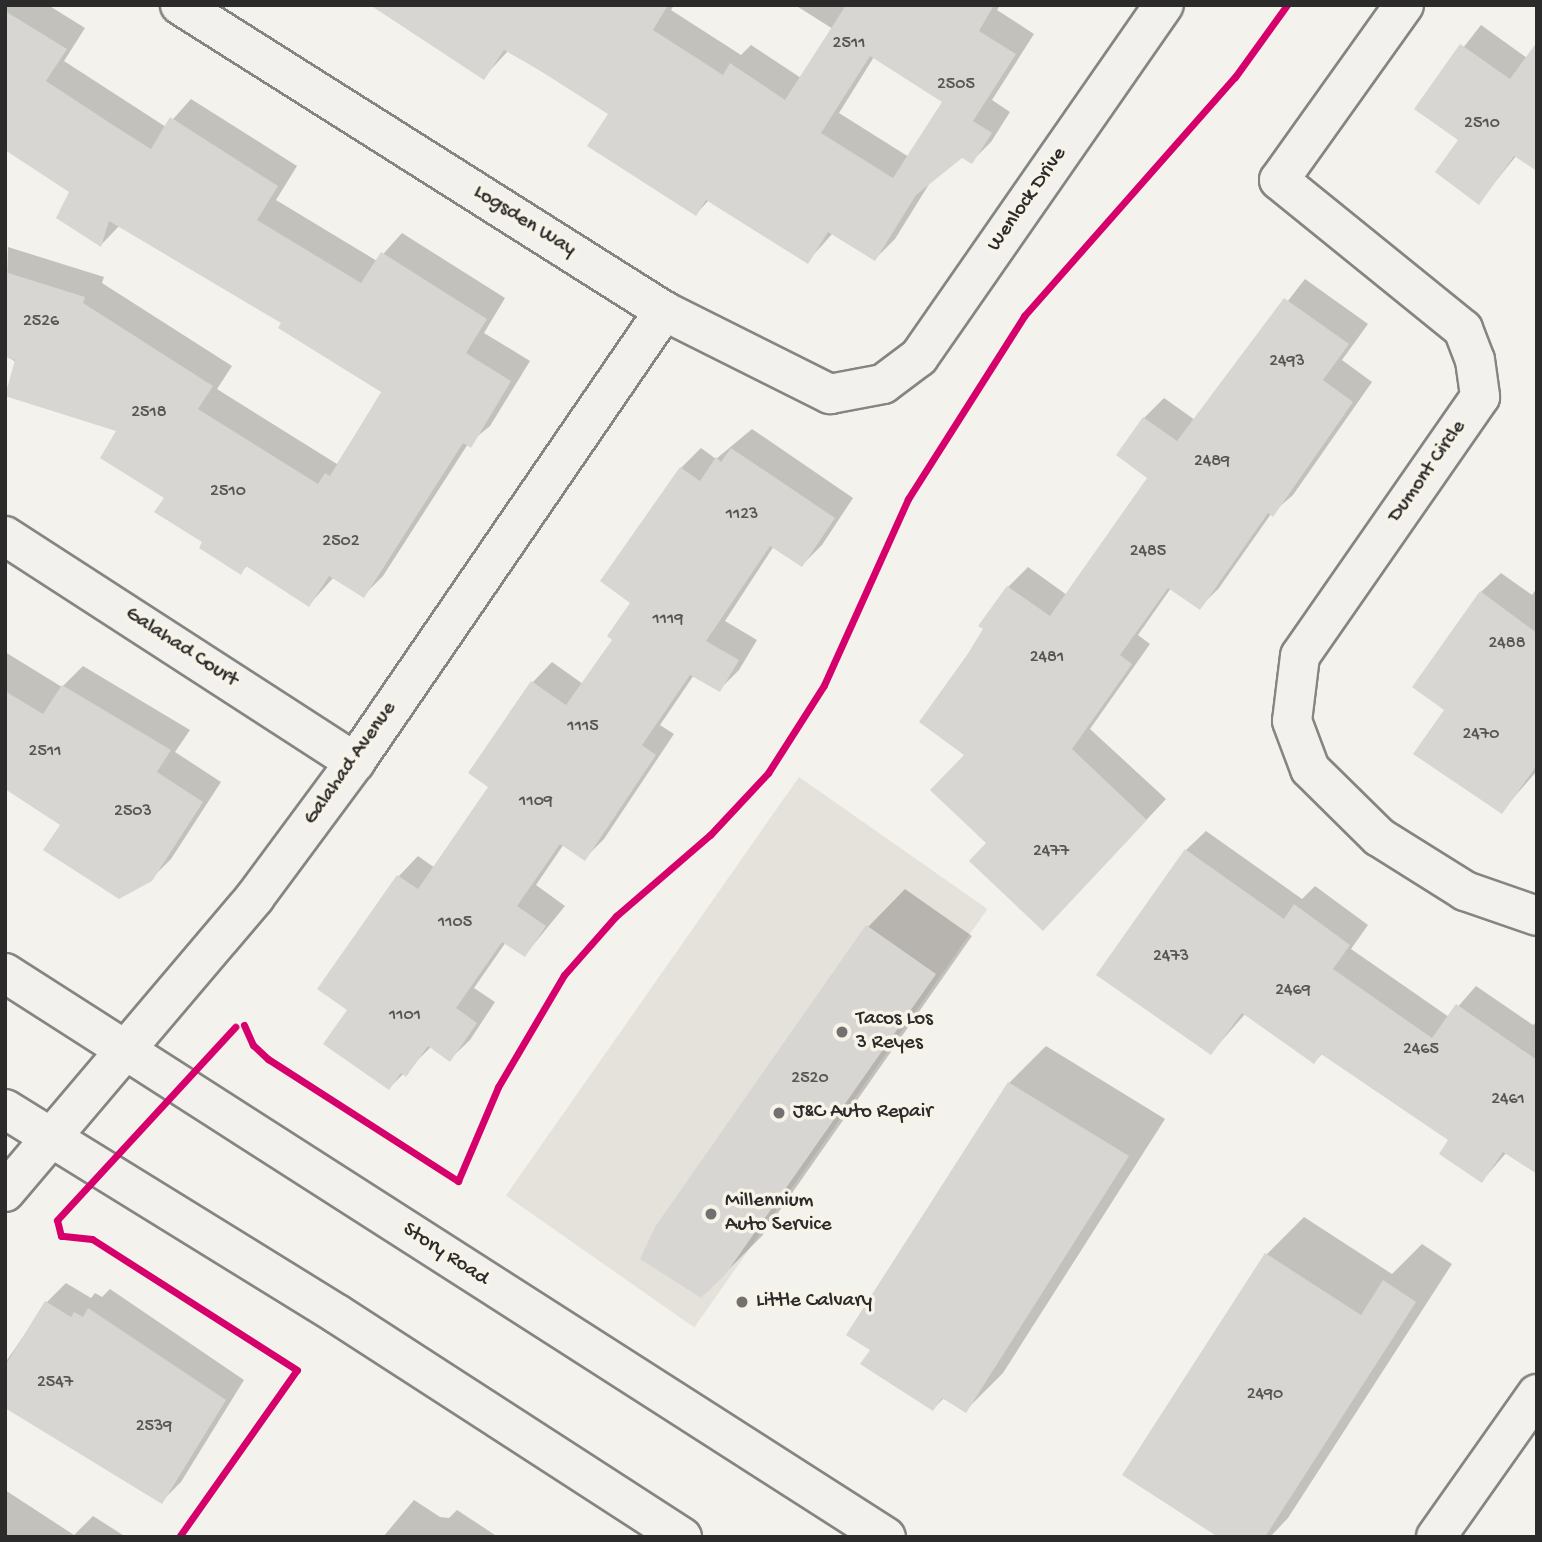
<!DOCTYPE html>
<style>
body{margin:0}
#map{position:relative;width:1542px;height:1542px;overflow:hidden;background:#f4f2ec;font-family:"Gochi Hand",sans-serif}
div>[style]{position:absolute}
.built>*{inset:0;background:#e5e2db;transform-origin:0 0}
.shadow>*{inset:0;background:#0003}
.building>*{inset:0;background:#d7d6d2}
.roads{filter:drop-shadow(2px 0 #858582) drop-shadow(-2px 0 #858582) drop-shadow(0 2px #858582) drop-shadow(0 -2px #858582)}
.minor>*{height:38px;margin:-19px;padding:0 19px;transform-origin:19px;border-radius:19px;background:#f2f1ed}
.tertiary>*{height:38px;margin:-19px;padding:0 19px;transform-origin:19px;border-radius:19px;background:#f2f1ed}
.primary>*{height:38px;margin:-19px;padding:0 19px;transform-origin:19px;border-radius:19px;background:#f2f1ed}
.cycleway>*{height:7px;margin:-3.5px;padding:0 3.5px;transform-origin:3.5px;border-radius:3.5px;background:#d6006c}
.dots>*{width:19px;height:19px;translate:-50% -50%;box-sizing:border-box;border:4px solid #f7f3e8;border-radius:50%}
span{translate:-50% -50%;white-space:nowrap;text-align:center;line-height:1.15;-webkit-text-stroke:7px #f7f3e8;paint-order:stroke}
.number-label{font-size:18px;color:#565655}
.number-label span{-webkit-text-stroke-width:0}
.street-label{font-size:21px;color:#2b2b2b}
.poi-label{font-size:21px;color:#2b2b2b}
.left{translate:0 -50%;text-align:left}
.frame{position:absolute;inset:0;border:7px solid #2b2b2b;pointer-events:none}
</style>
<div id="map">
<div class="built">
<div style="left:799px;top:777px;width:230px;height:511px;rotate:35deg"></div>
</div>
<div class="shadow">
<div style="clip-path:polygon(5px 5px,48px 5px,85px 28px,64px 61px,166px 127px,191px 99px,297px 166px,276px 200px,377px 261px,402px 233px,505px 298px,484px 333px,530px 361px,490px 426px,468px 444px,383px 576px,363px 596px,334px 577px,309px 605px,248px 565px,240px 573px,205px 542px,166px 498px,119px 430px,5px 355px,8px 247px,104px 277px,102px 283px,232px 366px,217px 389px,337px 464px,383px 391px,284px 322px,120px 225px,101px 245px,71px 192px,5px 148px)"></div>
<div style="clip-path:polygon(evenodd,372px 5px,674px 5px,671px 10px,741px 55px,751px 45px,801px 78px,833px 29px,795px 5px,1000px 5px,997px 10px,1034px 34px,992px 100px,1010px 112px,991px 142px,971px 162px,962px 156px,931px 181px,895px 239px,875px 259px,833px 233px,808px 261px,709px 200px,696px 214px,610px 113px,508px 51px,484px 77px,372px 5px,874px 57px,944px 102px,909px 157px,839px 113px,874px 57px)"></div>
<div style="clip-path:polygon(1481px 25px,1527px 58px,1537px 130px,1479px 202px,1460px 139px,1416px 108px)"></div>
<div style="clip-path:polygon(1305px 279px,1368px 324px,1342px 360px,1372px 382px,1293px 495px,1271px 514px,1219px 588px,1199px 608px,1171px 588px,1138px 635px,1150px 644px,1090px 729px,1166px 799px,1063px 909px,989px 843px,967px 754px,969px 656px,1008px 587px,1028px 567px,1067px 595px,1149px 477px,1144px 418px,1164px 398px,1195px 420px)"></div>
<div style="clip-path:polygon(752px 429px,853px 498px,822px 545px,802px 565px,774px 546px,725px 621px,757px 640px,739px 670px,719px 690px,694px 675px,660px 725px,674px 734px,604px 839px,585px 858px,564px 844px,536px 885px,565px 906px,525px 955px,506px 942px,474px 988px,495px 1002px,470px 1040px,450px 1059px,432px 1046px,389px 1088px,349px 1009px,319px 989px,399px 876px,418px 856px,435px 868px,491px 787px,470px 773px,533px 682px,552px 662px,583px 684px,614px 639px,633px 602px,681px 468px,701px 448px,716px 459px)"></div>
<div style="clip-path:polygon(1501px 573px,1532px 595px,1537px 588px,1537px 771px,1501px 812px,1446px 709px,1481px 592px)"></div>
<div style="clip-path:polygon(5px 652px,62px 687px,83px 666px,190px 730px,175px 752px,221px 782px,171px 859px,151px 879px,5px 787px)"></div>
<div style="clip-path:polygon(1206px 831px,1302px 899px,1315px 886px,1368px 925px,1351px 949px,1449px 1017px,1476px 986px,1533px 1025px,1537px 1021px,1537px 1172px,1507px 1152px,1482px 1181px,1451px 1139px,1323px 1053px,1314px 1062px,1246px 1013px,1211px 1053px,1186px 850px)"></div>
<div style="clip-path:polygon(905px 889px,972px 936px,762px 1236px,724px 1274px,868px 927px)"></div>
<div style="clip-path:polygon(1046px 1046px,1165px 1119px,1003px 1373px,965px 1411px,945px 1397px,933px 1409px,872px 1349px,1009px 1083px)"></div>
<div style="clip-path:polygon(1304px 1217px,1392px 1274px,1422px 1244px,1452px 1264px,1288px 1518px,1270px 1537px,1222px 1537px,1124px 1474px,1267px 1254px)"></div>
<div style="clip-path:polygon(66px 1283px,91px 1298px,95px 1293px,102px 1297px,110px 1289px,244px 1380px,181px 1482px,162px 1501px,5px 1406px,5px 1363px,47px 1302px)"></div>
<div style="clip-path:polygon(5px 1490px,74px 1535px,93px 1516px,126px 1537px,5px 1537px)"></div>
<div style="clip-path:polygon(414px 1500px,440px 1517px,449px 1518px,457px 1510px,498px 1537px,383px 1537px)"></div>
</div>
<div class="building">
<div style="clip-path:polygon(evenodd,370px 5px,668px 5px,653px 30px,723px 75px,730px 63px,785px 100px,846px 5px,994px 5px,979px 31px,1016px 54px,973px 121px,992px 133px,972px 164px,962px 158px,916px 195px,875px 261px,828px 232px,808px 264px,706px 200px,696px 216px,587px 146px,608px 114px,539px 70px,504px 50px,484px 80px,370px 5px,870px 56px,942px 102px,893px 178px,821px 133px,870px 56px)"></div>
<div style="clip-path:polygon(5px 11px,67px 49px,46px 81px,113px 125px,151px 149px,170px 117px,278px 186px,257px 220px,361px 283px,381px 252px,487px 319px,466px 353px,511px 381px,471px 448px,463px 443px,364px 598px,329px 576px,309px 607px,246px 566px,241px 575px,199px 548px,202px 542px,154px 512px,164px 498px,100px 458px,116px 431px,5px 396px,15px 360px,5px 357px,5px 272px,85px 297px,83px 303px,213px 386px,198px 409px,318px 484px,325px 473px,330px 476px,381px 392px,278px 328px,281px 323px,109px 221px,101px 247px,56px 218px,69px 192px,5px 150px)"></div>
<div style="clip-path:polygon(1537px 42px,1537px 171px,1514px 156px,1479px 205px,1435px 172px,1458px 140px,1414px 109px,1460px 44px,1510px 79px)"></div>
<div style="clip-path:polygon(1284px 298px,1349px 344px,1323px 380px,1353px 402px,1273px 517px,1268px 513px,1200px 610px,1168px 588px,1120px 655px,1132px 664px,1072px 749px,1147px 820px,1043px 931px,969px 861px,986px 843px,930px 790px,964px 755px,919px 722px,967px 655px,983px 629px,978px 626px,1007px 586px,1050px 616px,1147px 478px,1116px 455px,1143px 417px,1177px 441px)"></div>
<div style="clip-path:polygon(731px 448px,835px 518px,802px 567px,770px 546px,706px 641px,739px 660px,720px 692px,690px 675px,642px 745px,656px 755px,585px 861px,560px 844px,517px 906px,546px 926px,525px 957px,502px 942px,456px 1008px,477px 1023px,450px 1062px,428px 1046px,406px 1077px,401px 1073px,389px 1090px,323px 1044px,347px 1010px,317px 989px,397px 875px,418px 889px,488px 787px,468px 773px,531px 681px,566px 705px,612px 640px,607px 636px,630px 603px,600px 581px,680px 467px,700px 481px,716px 457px,721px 462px)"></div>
<div style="clip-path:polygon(1480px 591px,1537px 633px,1537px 765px,1502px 814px,1413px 754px,1444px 710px,1412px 687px)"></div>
<div style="clip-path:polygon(62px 685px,171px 750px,157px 772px,203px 802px,152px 881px,119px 899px,43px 850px,60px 825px,5px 789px,5px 691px,43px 714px)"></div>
<div style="clip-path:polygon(1185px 849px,1284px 919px,1294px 904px,1350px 945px,1333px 969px,1432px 1038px,1456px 1004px,1537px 1060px,1537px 1174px,1503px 1152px,1482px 1183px,1439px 1154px,1448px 1140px,1321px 1054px,1314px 1064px,1242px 1013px,1211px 1055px,1096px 975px)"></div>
<div style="clip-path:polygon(866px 925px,936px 974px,725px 1275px,701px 1298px,640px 1259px,655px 1227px)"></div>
<div style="clip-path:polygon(1008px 1082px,1129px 1156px,966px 1413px,942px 1398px,933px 1411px,860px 1364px,870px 1350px,846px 1335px)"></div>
<div style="clip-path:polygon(1265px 1253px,1361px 1315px,1383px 1280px,1416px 1302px,1265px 1537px,1218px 1537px,1122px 1475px)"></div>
<div style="clip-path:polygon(45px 1301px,71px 1317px,74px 1312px,83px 1317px,88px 1308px,226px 1400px,162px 1504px,5px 1408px,5px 1366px)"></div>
</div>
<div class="roads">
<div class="minor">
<div style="left:180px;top:5px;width:573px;rotate:32.3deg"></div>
<div style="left:664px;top:311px;width:186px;rotate:26.6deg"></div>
<div style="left:830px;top:394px;width:54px;rotate:-10.7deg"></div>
<div style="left:883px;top:384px;width:45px;rotate:-36.9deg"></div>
<div style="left:919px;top:357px;width:429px;rotate:-55.2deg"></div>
<div style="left:1404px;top:5px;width:215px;rotate:125.5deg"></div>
<div style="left:1279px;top:180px;width:237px;rotate:39deg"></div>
<div style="left:1463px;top:329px;width:33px;rotate:69deg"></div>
<div style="left:1475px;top:360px;width:37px;rotate:82deg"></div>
<div style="left:1480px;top:397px;width:315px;rotate:124.8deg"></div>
<div style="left:1300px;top:656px;width:65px;rotate:97deg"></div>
<div style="left:1292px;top:721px;width:51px;rotate:69.4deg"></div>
<div style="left:1310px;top:769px;width:97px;rotate:44.6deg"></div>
<div style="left:1379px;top:837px;width:102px;rotate:32.1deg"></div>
<div style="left:1465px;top:891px;width:76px;rotate:19.1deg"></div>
<div style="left:5px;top:536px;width:417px;rotate:32.9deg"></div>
<div style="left:5px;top:1192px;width:387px;rotate:-49.7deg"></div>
<div style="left:255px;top:897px;width:168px;rotate:-53.5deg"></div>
<div style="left:355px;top:762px;width:547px;rotate:-55.58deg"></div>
</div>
<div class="tertiary">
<div style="left:1436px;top:1537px;width:175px;rotate:-54.8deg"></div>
</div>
<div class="primary">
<div style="left:5px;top:973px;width:1046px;rotate:32.63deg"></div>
<div style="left:5px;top:1109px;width:390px;rotate:31.7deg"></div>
<div style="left:337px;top:1314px;width:411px;rotate:32.9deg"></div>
</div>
</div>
<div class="cycleway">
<div style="left:244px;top:1025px;width:22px;rotate:66deg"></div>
<div style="left:253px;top:1045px;width:21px;rotate:43deg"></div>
<div style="left:268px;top:1059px;width:226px;rotate:32.7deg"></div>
<div style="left:458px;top:1181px;width:102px;rotate:-66.9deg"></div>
<div style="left:498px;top:1087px;width:130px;rotate:-59.5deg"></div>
<div style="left:564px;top:975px;width:79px;rotate:-48.6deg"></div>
<div style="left:616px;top:916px;width:124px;rotate:-40.8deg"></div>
<div style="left:710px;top:835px;width:85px;rotate:-46.9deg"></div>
<div style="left:768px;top:773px;width:104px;rotate:-57.5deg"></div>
<div style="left:824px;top:685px;width:204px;rotate:-65.7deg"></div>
<div style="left:908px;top:499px;width:217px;rotate:-57.6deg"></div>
<div style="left:1024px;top:316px;width:319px;rotate:-48.6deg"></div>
<div style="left:1235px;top:77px;width:89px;rotate:-54.2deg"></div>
<div style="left:179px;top:1537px;width:204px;rotate:-54.8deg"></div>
<div style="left:297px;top:1370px;width:243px;rotate:-147.4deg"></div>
<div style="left:92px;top:1239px;width:31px;rotate:-174deg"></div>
<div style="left:61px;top:1236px;width:16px;rotate:-104deg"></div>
<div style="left:57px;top:1220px;width:263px;rotate:-47.3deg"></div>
</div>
<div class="dots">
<div style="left:842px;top:1032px;background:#71716f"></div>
<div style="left:779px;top:1113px;background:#71716f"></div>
<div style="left:711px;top:1214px;background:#71716f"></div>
<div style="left:742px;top:1302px;background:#71716f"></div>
</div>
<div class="number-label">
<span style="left:849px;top:44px">2511</span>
<span style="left:956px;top:85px">2505</span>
<span style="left:1482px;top:124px">2510</span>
<span style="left:41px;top:322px">2526</span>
<span style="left:1287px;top:362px">2493</span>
<span style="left:149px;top:413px">2518</span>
<span style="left:1212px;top:462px">2489</span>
<span style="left:228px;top:492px">2510</span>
<span style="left:742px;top:515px">1123</span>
<span style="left:341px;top:542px">2502</span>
<span style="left:1148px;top:552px">2485</span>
<span style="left:668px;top:620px">1119</span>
<span style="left:1507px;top:644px">2488</span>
<span style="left:1047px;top:658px">2481</span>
<span style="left:583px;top:727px">1115</span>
<span style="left:1481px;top:735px">2470</span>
<span style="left:45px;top:752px">2511</span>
<span style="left:536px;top:802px">1109</span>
<span style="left:133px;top:812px">2503</span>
<span style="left:1051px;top:852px">2477</span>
<span style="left:455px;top:923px">1105</span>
<span style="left:1171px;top:957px">2473</span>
<span style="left:1293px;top:991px">2469</span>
<span style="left:405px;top:1016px">1101</span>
<span style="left:1421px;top:1050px">2465</span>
<span style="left:810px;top:1079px">2520</span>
<span style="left:1508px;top:1100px">2461</span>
<span style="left:55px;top:1383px">2547</span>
<span style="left:1265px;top:1395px">2490</span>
<span style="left:154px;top:1427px">2539</span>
</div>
<div class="street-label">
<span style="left:1028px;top:200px;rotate:-55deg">Wenlock Drive</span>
<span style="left:524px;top:222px;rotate:32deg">Logsden Way</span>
<span style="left:1428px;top:472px;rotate:-55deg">Dumont Circle</span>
<span style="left:181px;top:648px;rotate:33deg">Galahad Court</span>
<span style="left:351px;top:764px;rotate:-55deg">Galahad Avenue</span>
<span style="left:445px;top:1255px;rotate:33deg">Story Road</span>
</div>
<div class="poi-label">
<span class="left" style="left:856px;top:1032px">Tacos Los<br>3 Reyes</span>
<span class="left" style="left:793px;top:1113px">J&amp;C Auto Repair</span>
<span class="left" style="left:725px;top:1214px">Millennium<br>Auto Service</span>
<span class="left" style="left:756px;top:1302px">Little Calvary</span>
</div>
<div class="frame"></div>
</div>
